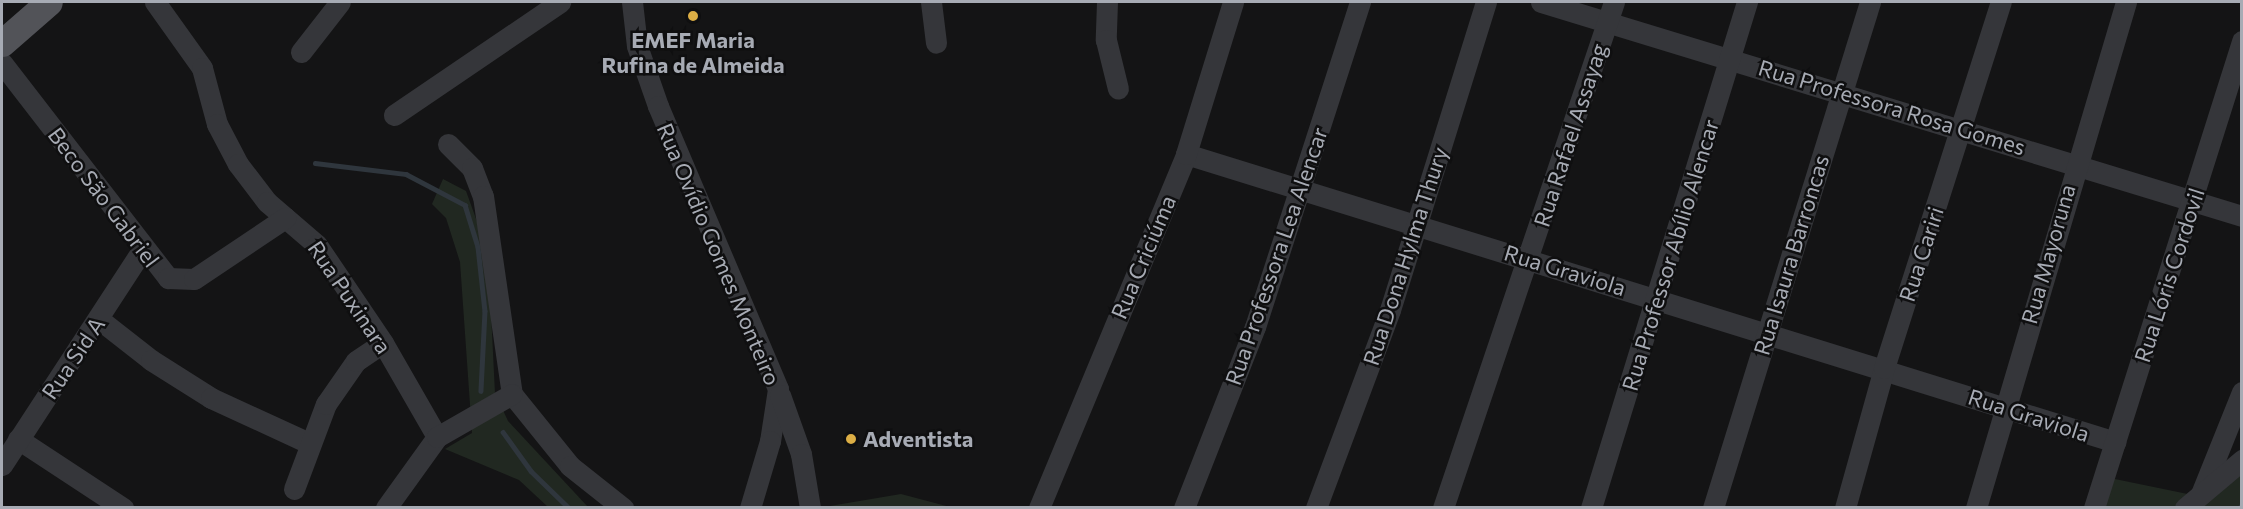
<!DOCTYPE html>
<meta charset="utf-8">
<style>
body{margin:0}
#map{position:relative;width:2243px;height:509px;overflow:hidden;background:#141415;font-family:Commissioner,sans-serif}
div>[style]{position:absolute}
.green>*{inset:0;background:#212821}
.stream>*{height:4.5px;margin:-2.25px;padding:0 2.25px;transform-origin:2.25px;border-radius:2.25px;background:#2f363d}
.minor>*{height:21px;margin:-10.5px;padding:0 10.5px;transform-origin:10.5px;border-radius:10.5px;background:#35363a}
.major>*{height:27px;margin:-13.5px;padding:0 13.5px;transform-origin:13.5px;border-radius:13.5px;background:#525358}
.dots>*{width:16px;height:16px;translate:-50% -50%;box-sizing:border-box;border:3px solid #0f0f10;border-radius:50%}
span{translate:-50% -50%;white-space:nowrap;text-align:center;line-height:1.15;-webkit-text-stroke:5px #0f0f10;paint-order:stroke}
.poi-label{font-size:22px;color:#a7abb4;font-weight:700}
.left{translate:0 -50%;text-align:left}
.street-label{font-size:22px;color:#a7abb4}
.frame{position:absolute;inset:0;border:3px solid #a7abb4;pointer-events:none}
</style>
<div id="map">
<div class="green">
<div style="clip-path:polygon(443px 179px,466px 191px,488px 252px,495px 393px,508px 421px,588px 507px,548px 507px,519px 480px,445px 449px,472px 433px,460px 262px,446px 218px,432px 204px)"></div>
<div style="clip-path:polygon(2241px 470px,2241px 507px,2100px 508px,2110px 478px,2207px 498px)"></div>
<div style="clip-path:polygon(901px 494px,950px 507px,818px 508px)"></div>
</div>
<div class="stream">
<div style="left:315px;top:163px;width:92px;rotate:6.9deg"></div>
<div style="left:406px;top:174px;width:67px;rotate:27.7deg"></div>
<div style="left:465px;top:205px;width:44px;rotate:72.8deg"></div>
<div style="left:478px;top:247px;width:64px;rotate:83.8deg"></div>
<div style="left:485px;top:311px;width:80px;rotate:92.9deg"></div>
<div style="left:503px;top:432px;width:48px;rotate:54.3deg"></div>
<div style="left:531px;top:471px;width:53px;rotate:44.2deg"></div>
<div style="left:2239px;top:508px;width:4px;rotate:-45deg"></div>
</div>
<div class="minor">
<div style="left:155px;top:2px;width:81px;rotate:54.5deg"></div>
<div style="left:202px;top:68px;width:58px;rotate:75deg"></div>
<div style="left:217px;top:124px;width:45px;rotate:62.3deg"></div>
<div style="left:238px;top:164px;width:48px;rotate:52.7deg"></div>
<div style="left:267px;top:202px;width:66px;rotate:40.7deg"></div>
<div style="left:317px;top:245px;width:118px;rotate:56deg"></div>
<div style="left:383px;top:343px;width:108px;rotate:60.1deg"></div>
<div style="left:632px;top:2px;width:44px;rotate:83.5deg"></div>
<div style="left:637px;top:46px;width:64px;rotate:70.7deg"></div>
<div style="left:658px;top:106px;width:307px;rotate:67deg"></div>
<div style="left:778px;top:389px;width:53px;rotate:98.7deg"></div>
<div style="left:770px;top:441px;width:70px;rotate:106.6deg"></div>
<div style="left:931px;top:2px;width:41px;rotate:83deg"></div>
<div style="left:1107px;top:2px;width:38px;rotate:92deg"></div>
<div style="left:1106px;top:40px;width:50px;rotate:76.2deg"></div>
<div style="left:1541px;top:2px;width:733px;rotate:16.98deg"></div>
<div style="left:301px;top:52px;width:63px;rotate:-52deg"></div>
<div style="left:2px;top:63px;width:272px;rotate:52.3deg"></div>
<div style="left:168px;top:278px;width:26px;rotate:2deg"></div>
<div style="left:194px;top:279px;width:110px;rotate:-33.8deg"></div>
<div style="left:394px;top:115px;width:201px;rotate:-34.2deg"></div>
<div style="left:448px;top:144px;width:34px;rotate:45deg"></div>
<div style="left:472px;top:168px;width:30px;rotate:69deg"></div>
<div style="left:483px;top:196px;width:200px;rotate:81.7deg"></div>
<div style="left:512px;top:394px;width:92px;rotate:51.1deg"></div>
<div style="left:570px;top:466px;width:68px;rotate:38.4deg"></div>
<div style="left:1186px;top:154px;width:973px;rotate:17.22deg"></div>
<div style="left:100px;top:320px;width:65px;rotate:38.1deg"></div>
<div style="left:151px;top:360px;width:71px;rotate:32.3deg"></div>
<div style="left:211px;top:398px;width:108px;rotate:24.7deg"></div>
<div style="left:780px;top:395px;width:63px;rotate:70.4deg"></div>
<div style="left:801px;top:454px;width:55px;rotate:80.5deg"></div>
<div style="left:18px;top:439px;width:126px;rotate:33.3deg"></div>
<div style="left:2px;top:465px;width:257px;rotate:-56.9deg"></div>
<div style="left:294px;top:489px;width:91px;rotate:-69.4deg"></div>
<div style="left:326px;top:404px;width:52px;rotate:-55.1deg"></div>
<div style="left:356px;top:361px;width:32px;rotate:-34deg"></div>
<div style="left:2201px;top:494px;width:110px;rotate:-68.1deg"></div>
<div style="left:386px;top:508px;width:87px;rotate:-54.3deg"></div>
<div style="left:437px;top:437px;width:86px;rotate:-29.8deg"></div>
<div style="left:1039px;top:508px;width:383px;rotate:-67.4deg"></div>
<div style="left:1186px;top:154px;width:159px;rotate:-72.8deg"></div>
<div style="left:1184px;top:508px;width:194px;rotate:-68.6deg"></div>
<div style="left:1255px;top:327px;width:342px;rotate:-72.1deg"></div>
<div style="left:1316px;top:508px;width:211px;rotate:-69.5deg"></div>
<div style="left:1390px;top:310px;width:323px;rotate:-72.7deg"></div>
<div style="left:1443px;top:508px;width:534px;rotate:-71.33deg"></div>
<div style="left:1591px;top:508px;width:530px;rotate:-72.87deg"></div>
<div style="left:1713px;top:508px;width:530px;rotate:-72.76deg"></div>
<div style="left:1845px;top:508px;width:145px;rotate:-74.4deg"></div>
<div style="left:1884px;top:368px;width:384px;rotate:-72.3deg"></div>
<div style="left:1976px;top:508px;width:528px;rotate:-73.49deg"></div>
<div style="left:2094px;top:508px;width:490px;rotate:-72.4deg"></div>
<div style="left:2185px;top:508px;width:75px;rotate:-40.1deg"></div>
</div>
<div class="major">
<div style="left:2px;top:43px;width:62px;rotate:-41.1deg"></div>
</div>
<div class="dots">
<div style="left:693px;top:16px;background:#dcae45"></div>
<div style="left:851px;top:439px;background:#dcae45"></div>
</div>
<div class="poi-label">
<span style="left:693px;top:52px">EMEF Maria<br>Rufina de Almeida</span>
<span class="left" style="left:863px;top:439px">Adventista</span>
</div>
<div class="street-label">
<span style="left:1892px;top:107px;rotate:17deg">Rua Professora Rosa Gomes</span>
<span style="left:1570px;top:135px;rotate:-72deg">Rua Rafael Assayag</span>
<span style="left:104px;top:197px;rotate:53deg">Beco São Gabriel</span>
<span style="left:719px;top:254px;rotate:67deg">Rua Ovídio Gomes Monteiro</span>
<span style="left:1921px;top:254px;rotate:-72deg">Rua Cariri</span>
<span style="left:2048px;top:254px;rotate:-74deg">Rua Mayoruna</span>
<span style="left:1670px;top:255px;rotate:-73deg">Rua Professor Abílio Alencar</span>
<span style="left:1791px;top:255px;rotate:-73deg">Rua Isaura Barroncas</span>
<span style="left:1276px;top:256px;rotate:-71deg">Rua Professora Lea Alencar</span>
<span style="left:1405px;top:256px;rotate:-72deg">Rua Dona Hylma Thury</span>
<span style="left:1143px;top:257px;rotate:-67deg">Rua Criciúma</span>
<span style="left:1565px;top:270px;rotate:17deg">Rua Graviola</span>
<span style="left:2169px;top:275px;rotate:-72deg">Rua Lóris Cordovil</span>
<span style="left:350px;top:297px;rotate:56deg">Rua Puxinara</span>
<span style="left:73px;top:358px;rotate:-56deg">Rua Sid A</span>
<span style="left:2029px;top:415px;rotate:18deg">Rua Graviola</span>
</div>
<div class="frame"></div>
</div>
